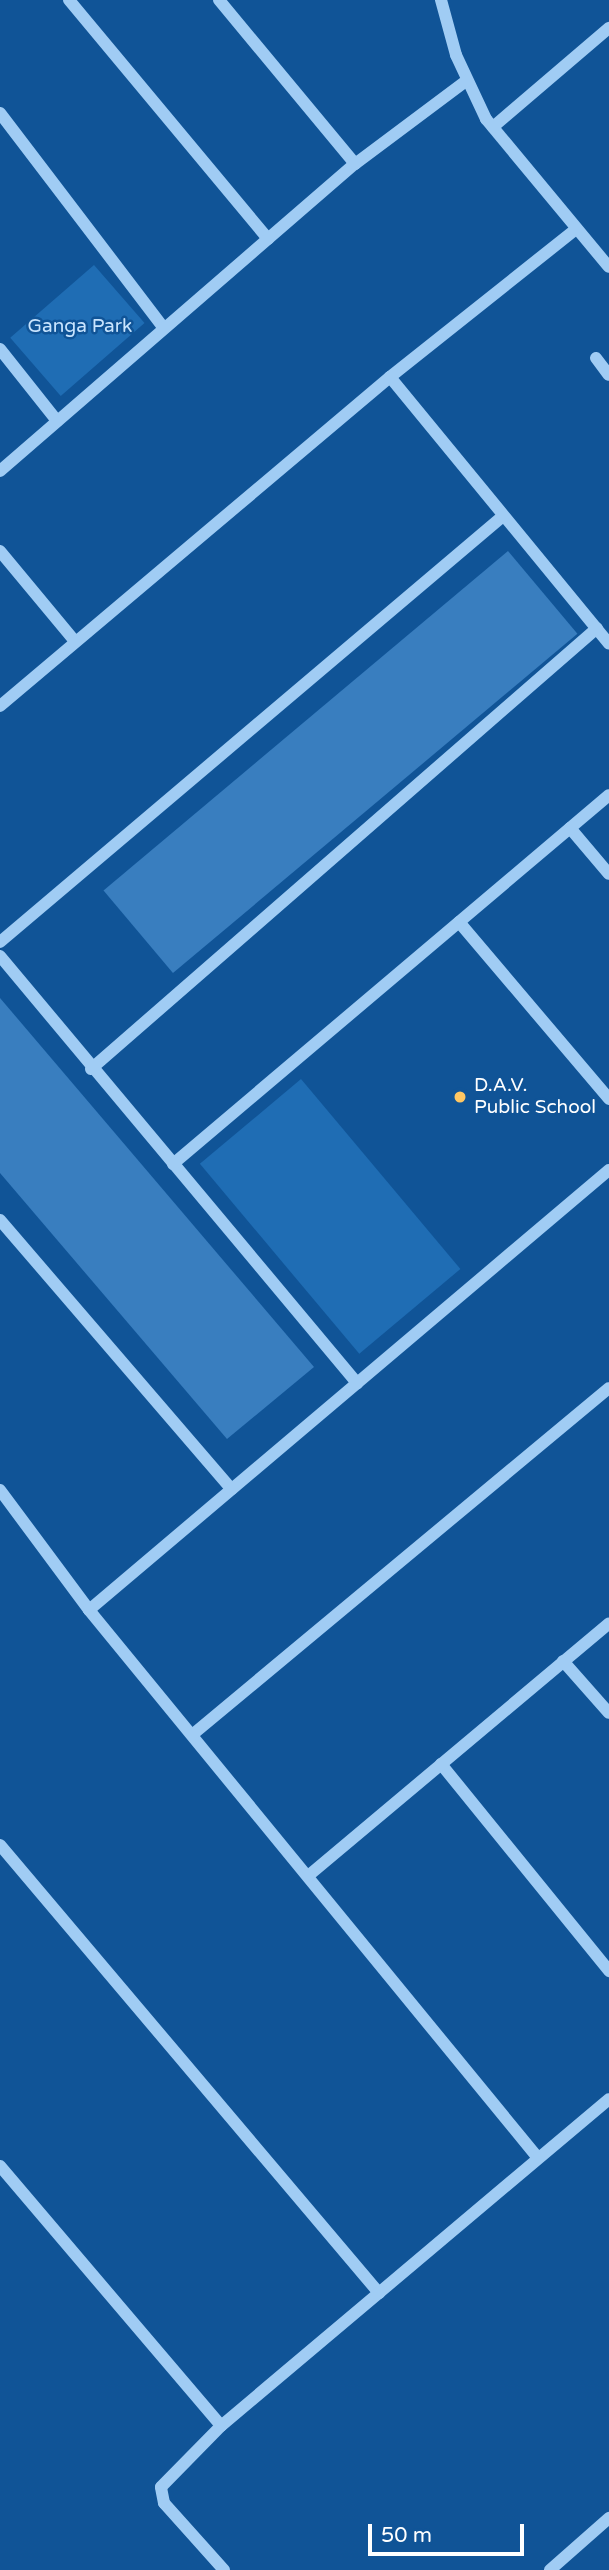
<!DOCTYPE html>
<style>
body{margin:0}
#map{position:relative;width:609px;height:2570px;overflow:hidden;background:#105497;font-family:"Varela Round",sans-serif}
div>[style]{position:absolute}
.green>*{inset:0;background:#1f6db4;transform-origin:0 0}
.building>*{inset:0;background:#397ebf;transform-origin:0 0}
.minor>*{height:12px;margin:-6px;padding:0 6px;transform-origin:6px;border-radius:6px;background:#a0ccf4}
.dots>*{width:19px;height:19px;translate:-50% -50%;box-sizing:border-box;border:4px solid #105497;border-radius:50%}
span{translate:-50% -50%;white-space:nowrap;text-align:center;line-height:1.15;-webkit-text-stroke:5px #105497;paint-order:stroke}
.park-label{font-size:19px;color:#c8e4fe}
.poi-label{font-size:19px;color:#fff}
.left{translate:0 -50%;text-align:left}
.scale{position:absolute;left:368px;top:2524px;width:156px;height:32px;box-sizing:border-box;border:4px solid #fff;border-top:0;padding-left:9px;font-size:21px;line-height:24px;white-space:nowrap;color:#fff;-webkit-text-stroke:5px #105497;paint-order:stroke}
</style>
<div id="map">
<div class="green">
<div style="left:94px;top:265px;width:77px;height:111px;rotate:49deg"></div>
<div style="left:301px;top:1079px;width:248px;height:132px;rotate:50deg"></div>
</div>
<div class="building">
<div style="left:508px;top:551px;width:108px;height:528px;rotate:50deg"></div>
<div style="clip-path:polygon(0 998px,314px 1367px,227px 1439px,0 1173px)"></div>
</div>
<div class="minor">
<div style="left:69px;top:0;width:311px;rotate:50.2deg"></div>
<div style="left:219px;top:0;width:213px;rotate:50.3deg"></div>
<div style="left:441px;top:0;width:57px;rotate:74.7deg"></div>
<div style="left:456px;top:55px;width:71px;rotate:64.9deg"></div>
<div style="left:486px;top:119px;width:192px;rotate:50.3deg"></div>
<div style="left:0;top:113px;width:270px;rotate:52.7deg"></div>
<div style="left:493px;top:127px;width:153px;rotate:-40.5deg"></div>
<div style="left:0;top:349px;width:92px;rotate:51.6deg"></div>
<div style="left:596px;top:358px;width:21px;rotate:53deg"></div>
<div style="left:390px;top:377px;width:345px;rotate:50.6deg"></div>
<div style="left:0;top:471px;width:469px;rotate:-40.9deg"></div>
<div style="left:355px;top:164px;width:139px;rotate:-36.8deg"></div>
<div style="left:0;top:551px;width:116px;rotate:50.3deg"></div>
<div style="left:0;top:706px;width:510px;rotate:-40.15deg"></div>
<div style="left:390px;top:377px;width:238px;rotate:-38.5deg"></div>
<div style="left:570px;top:828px;width:60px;rotate:49.7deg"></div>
<div style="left:459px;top:922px;width:232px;rotate:49.7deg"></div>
<div style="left:0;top:942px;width:659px;rotate:-40.26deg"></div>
<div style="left:0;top:956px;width:557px;rotate:50.1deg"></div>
<div style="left:91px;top:1069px;width:671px;rotate:-41.07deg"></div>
<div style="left:173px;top:1164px;width:571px;rotate:-40.24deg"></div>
<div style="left:0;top:1220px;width:355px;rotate:49.3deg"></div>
<div style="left:0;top:1490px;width:149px;rotate:53.4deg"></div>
<div style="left:89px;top:1610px;width:708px;rotate:50.67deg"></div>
<div style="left:89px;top:1610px;width:681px;rotate:-40.24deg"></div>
<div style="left:563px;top:1661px;width:69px;rotate:48.5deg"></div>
<div style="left:192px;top:1735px;width:542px;rotate:-39.77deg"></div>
<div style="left:441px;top:1764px;width:267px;rotate:50.9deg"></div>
<div style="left:0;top:1845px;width:587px;rotate:49.77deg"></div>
<div style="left:308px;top:1876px;width:393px;rotate:-40deg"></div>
<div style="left:0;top:2166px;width:341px;rotate:49.6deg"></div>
<div style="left:224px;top:2570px;width:90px;rotate:-131.8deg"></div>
<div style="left:164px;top:2503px;width:16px;rotate:-101deg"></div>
<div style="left:161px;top:2487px;width:86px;rotate:-45.5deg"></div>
<div style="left:221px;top:2426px;width:507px;rotate:-40.12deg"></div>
<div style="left:550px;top:2570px;width:79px;rotate:-41.4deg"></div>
</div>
<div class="dots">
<div style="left:460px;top:1097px;background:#ffc763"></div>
</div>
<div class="park-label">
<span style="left:80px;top:327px">Ganga Park</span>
</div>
<div class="poi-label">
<span class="left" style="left:474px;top:1097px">D.A.V.<br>Public School</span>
</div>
<div class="scale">50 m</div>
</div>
